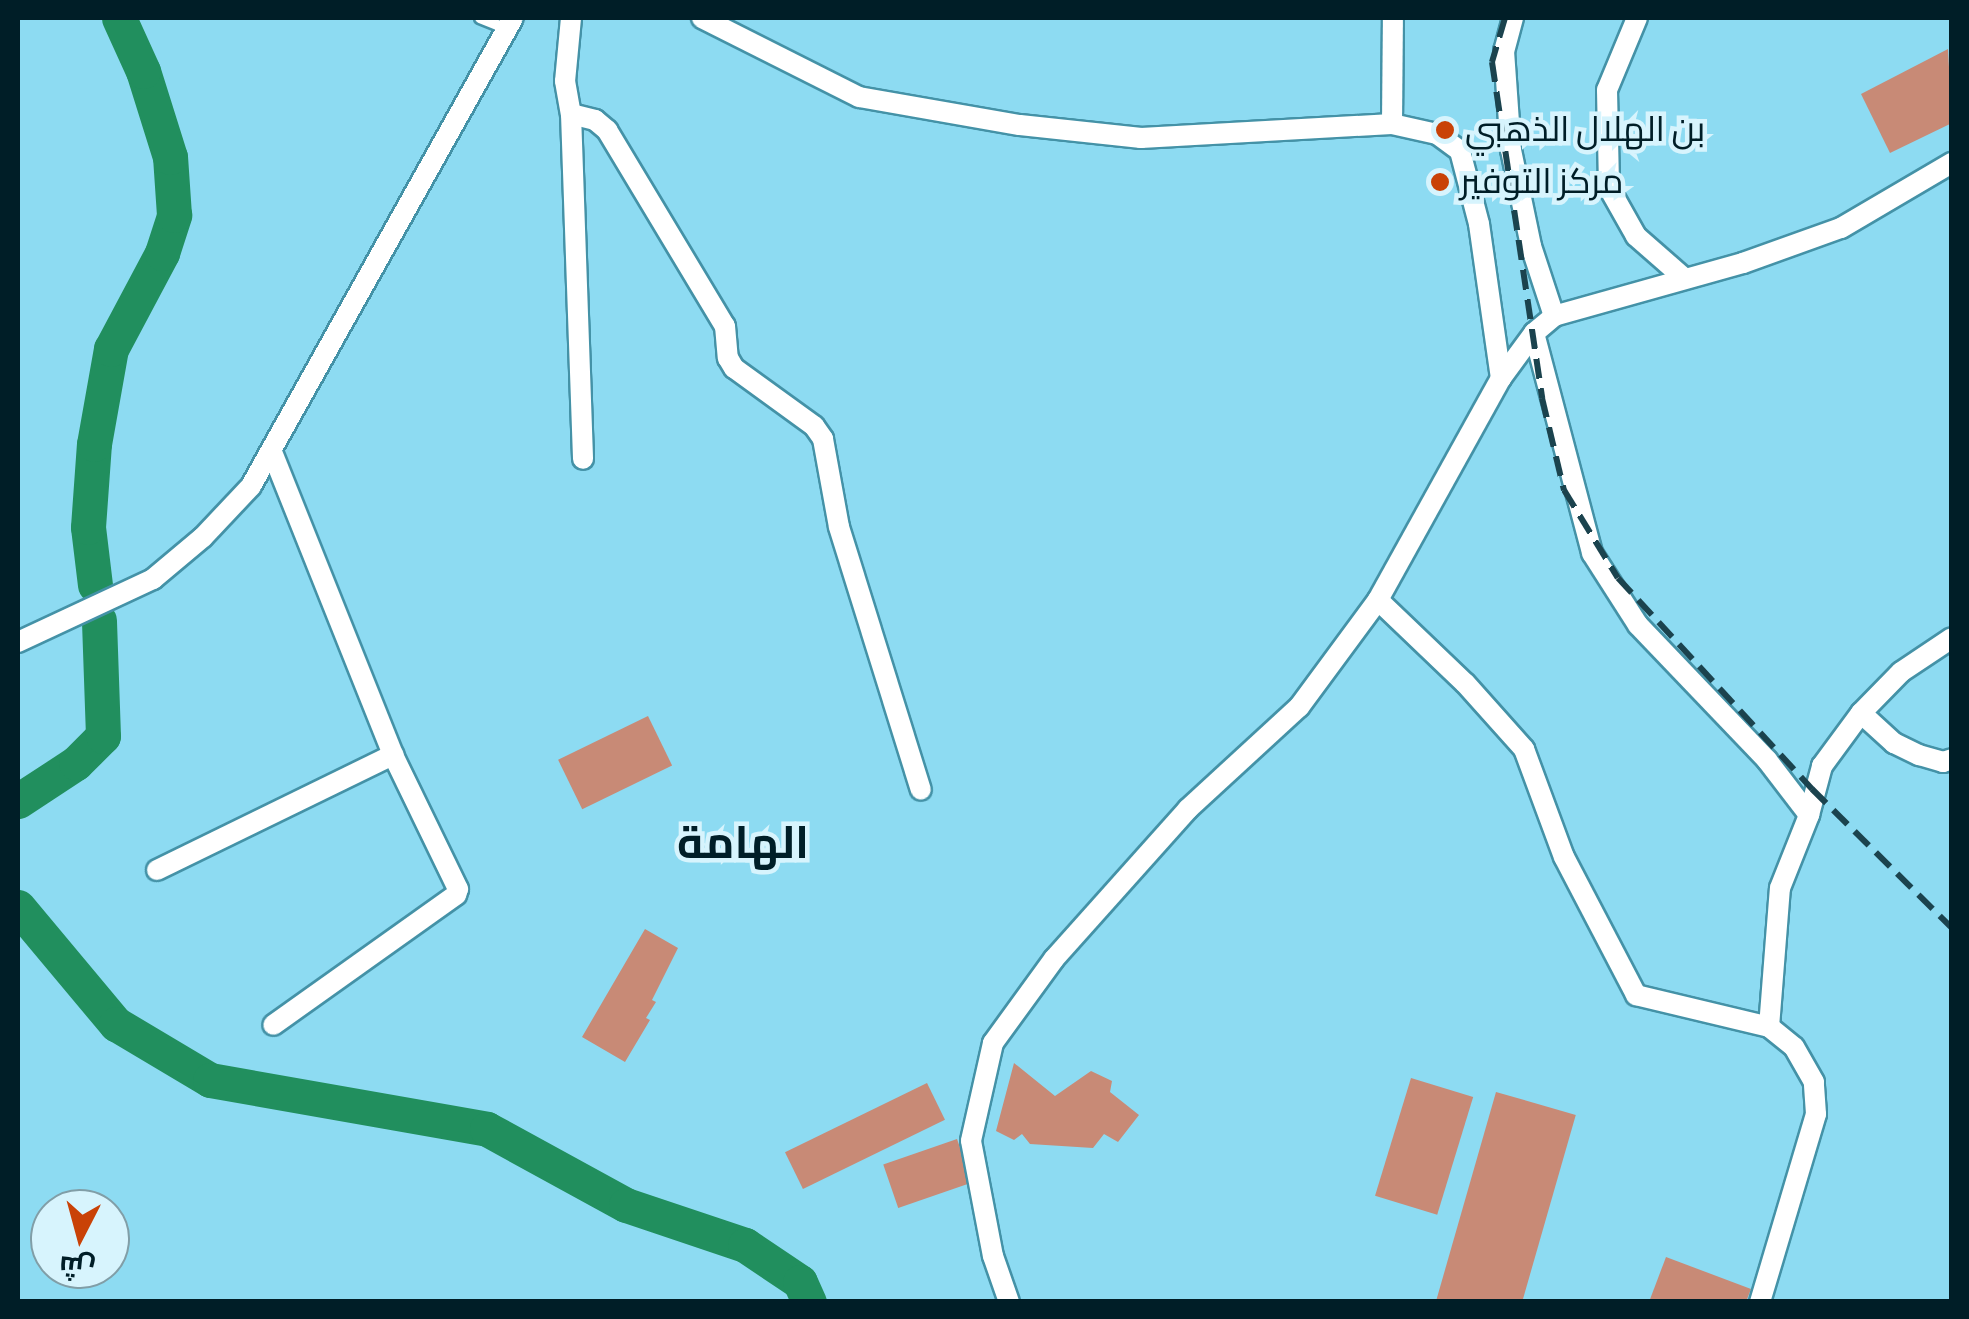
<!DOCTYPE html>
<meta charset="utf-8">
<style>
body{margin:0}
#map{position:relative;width:1969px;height:1319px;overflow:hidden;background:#8ddbf2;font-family:"Crimson Pro",Cairo,serif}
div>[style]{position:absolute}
.river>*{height:35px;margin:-17.5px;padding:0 17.5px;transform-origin:17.5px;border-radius:17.5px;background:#218f5e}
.building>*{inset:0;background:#c88a76;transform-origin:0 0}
.roads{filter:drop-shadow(2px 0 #4492a7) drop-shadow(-2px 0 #4492a7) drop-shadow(0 2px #4492a7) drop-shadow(0 -2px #4492a7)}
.service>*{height:10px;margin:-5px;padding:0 5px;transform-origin:5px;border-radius:5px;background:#fff}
.minor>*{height:20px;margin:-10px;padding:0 10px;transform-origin:10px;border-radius:10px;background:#fff}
.rail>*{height:6px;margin-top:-3px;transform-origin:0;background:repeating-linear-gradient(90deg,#1b434e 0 20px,transparent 0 30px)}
.dots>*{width:28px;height:28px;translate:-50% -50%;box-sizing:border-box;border:5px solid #d7f4fd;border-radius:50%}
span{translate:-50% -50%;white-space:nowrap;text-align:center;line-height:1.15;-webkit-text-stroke:9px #d7f4fd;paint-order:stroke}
.poi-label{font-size:35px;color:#001e27}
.left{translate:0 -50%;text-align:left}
.district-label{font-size:45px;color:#001e27;font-weight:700}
.frame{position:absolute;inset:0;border:20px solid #001e27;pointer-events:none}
.north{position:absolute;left:30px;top:1189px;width:100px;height:100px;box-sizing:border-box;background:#d7f4fd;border:2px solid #819ea7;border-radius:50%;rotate:186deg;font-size:28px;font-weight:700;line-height:40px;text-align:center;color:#001e27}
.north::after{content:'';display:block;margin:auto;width:35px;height:45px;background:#c94207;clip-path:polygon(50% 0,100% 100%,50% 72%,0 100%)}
</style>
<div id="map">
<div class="river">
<div style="left:95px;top:585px;width:58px;rotate:-96.9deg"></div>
<div style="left:88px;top:527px;width:83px;rotate:-85.9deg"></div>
<div style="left:94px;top:444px;width:97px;rotate:-79.9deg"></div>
<div style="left:111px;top:349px;width:109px;rotate:-62deg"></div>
<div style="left:162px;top:253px;width:40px;rotate:-72deg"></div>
<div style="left:174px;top:215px;width:58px;rotate:-93.9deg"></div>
<div style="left:170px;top:157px;width:90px;rotate:-107.4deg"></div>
<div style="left:143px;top:71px;width:58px;rotate:-114.4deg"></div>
<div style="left:18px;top:801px;width:69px;rotate:-33.2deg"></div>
<div style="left:76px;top:763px;width:38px;rotate:-45deg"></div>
<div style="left:103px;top:736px;width:116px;rotate:-92deg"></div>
<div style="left:18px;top:907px;width:153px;rotate:50.1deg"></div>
<div style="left:116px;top:1024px;width:109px;rotate:30.8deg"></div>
<div style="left:210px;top:1080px;width:281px;rotate:10deg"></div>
<div style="left:487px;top:1129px;width:158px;rotate:28.7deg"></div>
<div style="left:626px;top:1205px;width:126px;rotate:18.6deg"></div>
<div style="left:745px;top:1245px;width:66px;rotate:33.9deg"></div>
<div style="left:800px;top:1282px;width:22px;rotate:66deg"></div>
</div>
<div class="building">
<div style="clip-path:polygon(1948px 49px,1952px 123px,1890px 153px,1861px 94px)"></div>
<div style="left:648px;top:716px;width:55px;height:100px;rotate:64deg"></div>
<div style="clip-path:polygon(645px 929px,678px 948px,652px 1000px,656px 1002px,646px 1018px,650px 1020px,625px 1062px,582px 1037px)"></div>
<div style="clip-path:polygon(1014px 1063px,1055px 1096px,1091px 1071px,1112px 1081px,1110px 1092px,1139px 1115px,1118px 1142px,1104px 1134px,1093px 1148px,1030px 1144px,1022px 1134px,1014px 1140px,996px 1131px)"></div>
<div style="left:1411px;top:1078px;width:65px;height:123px;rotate:17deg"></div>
<div style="left:927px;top:1083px;width:41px;height:158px;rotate:64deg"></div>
<div style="left:1496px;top:1092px;width:83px;height:219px;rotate:16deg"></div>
<div style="left:957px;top:1139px;width:46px;height:78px;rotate:71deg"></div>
<div style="clip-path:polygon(1666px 1257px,1751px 1289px,1746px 1302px,1649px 1302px)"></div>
</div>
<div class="roads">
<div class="service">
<div style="left:480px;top:18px;width:29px;rotate:22deg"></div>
</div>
<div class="minor">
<div style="left:571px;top:18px;width:63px;rotate:95.4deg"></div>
<div style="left:565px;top:81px;width:34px;rotate:80deg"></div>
<div style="left:571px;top:114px;width:345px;rotate:88deg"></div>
<div style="left:702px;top:18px;width:176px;rotate:26.7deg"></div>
<div style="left:859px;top:97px;width:163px;rotate:9.9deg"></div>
<div style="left:1020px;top:125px;width:122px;rotate:6.1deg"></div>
<div style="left:1141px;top:138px;width:251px;rotate:-3.2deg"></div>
<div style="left:1392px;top:124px;width:46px;rotate:12.5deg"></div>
<div style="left:1437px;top:134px;width:29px;rotate:36deg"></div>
<div style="left:1460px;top:151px;width:75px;rotate:75.4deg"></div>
<div style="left:1479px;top:224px;width:156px;rotate:81.9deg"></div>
<div style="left:1501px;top:378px;width:254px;rotate:119deg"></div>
<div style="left:1378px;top:600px;width:133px;rotate:126.4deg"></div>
<div style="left:1299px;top:707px;width:151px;rotate:137.4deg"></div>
<div style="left:1188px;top:809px;width:201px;rotate:131.8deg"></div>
<div style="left:1054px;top:959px;width:104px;rotate:126deg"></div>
<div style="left:993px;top:1043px;width:100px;rotate:102.7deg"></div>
<div style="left:971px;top:1141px;width:117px;rotate:79.2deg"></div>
<div style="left:993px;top:1256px;width:49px;rotate:70.8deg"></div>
<div style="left:1513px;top:18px;width:34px;rotate:105deg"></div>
<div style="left:1504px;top:51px;width:99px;rotate:86deg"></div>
<div style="left:1511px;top:150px;width:98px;rotate:78.2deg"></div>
<div style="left:1531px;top:246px;width:74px;rotate:71.8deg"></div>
<div style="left:1637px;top:18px;width:78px;rotate:112.6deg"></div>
<div style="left:1607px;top:90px;width:98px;rotate:88.8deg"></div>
<div style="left:1609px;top:188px;width:55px;rotate:60.6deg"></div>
<div style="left:1636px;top:236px;width:64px;rotate:41.2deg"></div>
<div style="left:571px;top:114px;width:25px;rotate:14deg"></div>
<div style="left:595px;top:120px;width:16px;rotate:40deg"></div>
<div style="left:607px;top:130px;width:229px;rotate:59deg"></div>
<div style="left:725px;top:326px;width:32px;rotate:85deg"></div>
<div style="left:728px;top:358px;width:12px;rotate:59deg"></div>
<div style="left:734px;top:368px;width:99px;rotate:35.9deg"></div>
<div style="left:814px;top:426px;width:16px;rotate:55deg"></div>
<div style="left:823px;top:439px;width:89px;rotate:79.7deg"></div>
<div style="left:839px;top:527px;width:275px;rotate:72.7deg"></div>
<div style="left:1392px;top:124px;width:106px;rotate:-89.5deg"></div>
<div style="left:1534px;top:333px;width:228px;rotate:75.2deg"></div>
<div style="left:1592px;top:553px;width:85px;rotate:57.4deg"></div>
<div style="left:1638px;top:625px;width:187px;rotate:46.3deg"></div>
<div style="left:1767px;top:760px;width:69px;rotate:52.6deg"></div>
<div style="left:1501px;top:378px;width:56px;rotate:-53.7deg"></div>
<div style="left:1534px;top:333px;width:26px;rotate:-40deg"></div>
<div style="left:1554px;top:316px;width:196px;rotate:-15.7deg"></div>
<div style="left:1743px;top:263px;width:104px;rotate:-19.7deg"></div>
<div style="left:1841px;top:228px;width:129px;rotate:-30.4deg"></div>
<div style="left:272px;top:452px;width:326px;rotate:68.2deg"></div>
<div style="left:393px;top:755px;width:149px;rotate:64.1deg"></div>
<div style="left:458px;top:889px;width:6px;rotate:108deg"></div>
<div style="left:456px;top:895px;width:224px;rotate:144.6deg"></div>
<div style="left:1378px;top:600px;width:120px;rotate:43.7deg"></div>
<div style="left:1465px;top:683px;width:89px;rotate:48.2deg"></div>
<div style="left:1524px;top:749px;width:115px;rotate:69.7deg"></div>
<div style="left:1564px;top:857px;width:156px;rotate:62.4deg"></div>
<div style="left:1636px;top:995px;width:137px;rotate:13.5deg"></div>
<div style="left:18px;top:642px;width:149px;rotate:-25deg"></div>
<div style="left:153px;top:579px;width:65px;rotate:-40deg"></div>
<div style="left:203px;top:537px;width:70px;rotate:-46.7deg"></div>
<div style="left:251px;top:486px;width:536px;rotate:-60.76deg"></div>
<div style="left:1861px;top:713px;width:45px;rotate:42.3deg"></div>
<div style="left:1894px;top:743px;width:28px;rotate:26deg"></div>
<div style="left:1919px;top:755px;width:25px;rotate:16deg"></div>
<div style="left:1943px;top:762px;width:9px;rotate:-18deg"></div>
<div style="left:157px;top:870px;width:263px;rotate:-26deg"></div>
<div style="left:1760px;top:1302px;width:196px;rotate:-73.4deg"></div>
<div style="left:1816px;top:1114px;width:32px;rotate:-94deg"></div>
<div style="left:1814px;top:1082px;width:40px;rotate:-119.7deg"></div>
<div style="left:1794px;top:1047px;width:32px;rotate:-141deg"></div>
<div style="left:1769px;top:1027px;width:139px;rotate:-85.5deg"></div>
<div style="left:1780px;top:888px;width:79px;rotate:-68.3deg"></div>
<div style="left:1809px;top:815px;width:51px;rotate:-75.1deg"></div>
<div style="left:1822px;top:766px;width:66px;rotate:-53.7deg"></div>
<div style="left:1861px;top:713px;width:57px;rotate:-45.7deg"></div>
<div style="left:1901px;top:672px;width:61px;rotate:-33.7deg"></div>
</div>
</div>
<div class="rail">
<div style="left:1505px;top:18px;width:46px;rotate:106.5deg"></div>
<div style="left:1492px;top:62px;width:340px;rotate:81.5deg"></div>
<div style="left:1542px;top:398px;width:95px;rotate:76.6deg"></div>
<div style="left:1564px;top:490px;width:103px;rotate:58.5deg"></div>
<div style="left:1618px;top:578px;width:287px;rotate:47.4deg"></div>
<div style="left:1812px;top:789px;width:197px;rotate:44.8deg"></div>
</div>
<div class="dots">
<div style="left:1445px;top:130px;background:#c94207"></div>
<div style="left:1440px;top:182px;background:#c94207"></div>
</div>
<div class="poi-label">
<span class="left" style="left:1465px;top:130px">بن الهلال الذهبي</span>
<span class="left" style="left:1460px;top:182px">مركز التوفير</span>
</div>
<div class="district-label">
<span style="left:743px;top:844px">الهامة</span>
</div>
<div class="frame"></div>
<div class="north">ش</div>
</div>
